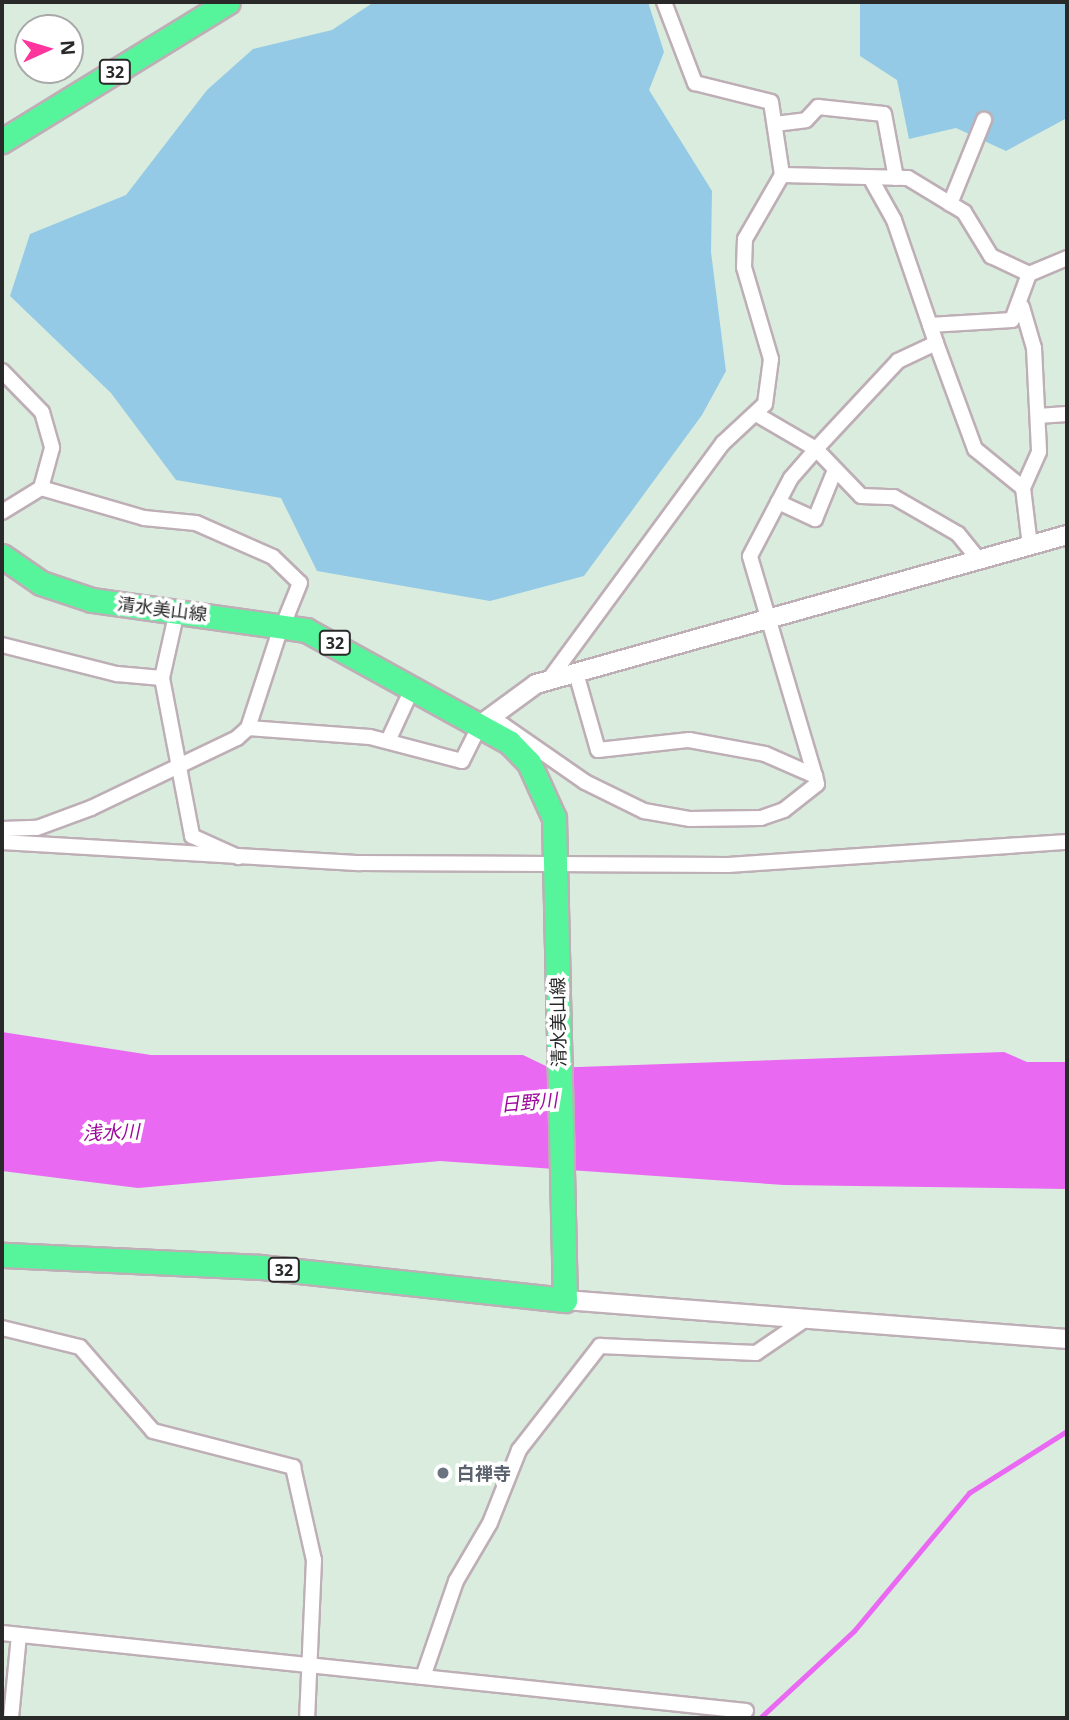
<!DOCTYPE html>
<meta charset="utf-8">
<style>
body{margin:0}
#map{position:relative;width:1069px;height:1720px;overflow:hidden;background:#daecde;font-family:"Noto Sans","Noto Sans JP",sans-serif}
div>[style]{position:absolute}
.green>*{inset:0;background:#94cae5}
.water>*{inset:0;background:#e969f2}
.stream>*{height:4.5px;margin:-2.25px;padding:0 2.25px;transform-origin:2.25px;border-radius:2.25px;background:#e969f2}
.roads{filter:drop-shadow(2px 0 #beaeb6) drop-shadow(-2px 0 #beaeb6) drop-shadow(0 2px #beaeb6) drop-shadow(0 -2px #beaeb6)}
.minor>*{height:14px;margin:-7px;padding:0 7px;transform-origin:7px;border-radius:7px;background:#fff}
.tertiary>*{height:18px;margin:-9px;padding:0 9px;transform-origin:9px;border-radius:9px;background:#fff}
.primary>*{height:23px;margin:-11.5px;padding:0 11.5px;transform-origin:11.5px;border-radius:11.5px;background:#56f59b}
.dots>*{width:19px;height:19px;translate:-50% -50%;box-sizing:border-box;border:4px solid #fff;border-radius:50%}
span{translate:-50% -50%;white-space:nowrap;text-align:center;line-height:1.15;-webkit-text-stroke:7px #fff;paint-order:stroke}
.shield-label span{padding:2px 5px;background:#fff;border:2px solid;border-radius:5px;-webkit-text-stroke-width:0}
.shield-label{font-size:16px;color:#292929;font-weight:700}
.street-label{font-size:18px;color:#292929}
.worship-label{font-size:18px;color:#5b616d;font-weight:700}
.left{translate:0 -50%;text-align:left}
.water-label{font-size:19px;color:#9d099b;font-style:italic}
.frame{position:absolute;inset:0;border:4px solid #292929;pointer-events:none}
.north{position:absolute;left:14px;top:14px;width:70px;height:70px;box-sizing:border-box;background:#fff;border:2px solid #a9a9a9;border-radius:50%;rotate:86deg;font-size:19px;font-weight:700;line-height:28px;text-align:center;color:#292929}
.north::after{content:'';display:block;margin:auto;width:24px;height:32px;background:#ff349d;clip-path:polygon(50% 0,100% 100%,50% 72%,0 100%)}
</style>
<div id="map">
<div class="green">
<div style="clip-path:polygon(374px 2px,648px 2px,664px 52px,649px 90px,712px 191px,711px 252px,726px 371px,702px 415px,584px 576px,490px 601px,317px 571px,281px 498px,176px 480px,111px 393px,10px 296px,30px 234px,126px 195px,207px 90px,253px 49px,332px 30px)"></div>
<div style="clip-path:polygon(860px 2px,1067px 2px,1067px 118px,1006px 151px,956px 128px,909px 139px,897px 80px,860px 56px)"></div>
</div>
<div class="water">
<div style="clip-path:polygon(2px 1032px,151px 1055px,523px 1055px,550px 1068px,1004px 1052px,1027px 1062px,1067px 1062px,1067px 1189px,784px 1185px,440px 1161px,138px 1188px,2px 1171px)"></div>
</div>
<div class="stream">
<div style="left:760px;top:1718px;width:128px;rotate:-42.8deg"></div>
<div style="left:854px;top:1631px;width:180px;rotate:-50.2deg"></div>
<div style="left:969px;top:1493px;width:116px;rotate:-32.3deg"></div>
</div>
<div class="roads">
<div class="minor">
<div style="left:664px;top:2px;width:87px;rotate:69.1deg"></div>
<div style="left:695px;top:83px;width:78px;rotate:14deg"></div>
<div style="left:771px;top:102px;width:74px;rotate:81.4deg"></div>
<div style="left:782px;top:175px;width:126px;rotate:1.4deg"></div>
<div style="left:908px;top:178px;width:66px;rotate:31.3deg"></div>
<div style="left:964px;top:212px;width:52px;rotate:58.5deg"></div>
<div style="left:991px;top:256px;width:42px;rotate:25.3deg"></div>
<div style="left:1029px;top:274px;width:41px;rotate:-22.8deg"></div>
<div style="left:775px;top:124px;width:31px;rotate:-7deg"></div>
<div style="left:806px;top:120px;width:18px;rotate:-47deg"></div>
<div style="left:818px;top:107px;width:66px;rotate:6.1deg"></div>
<div style="left:884px;top:114px;width:65px;rotate:79.4deg"></div>
<div style="left:871px;top:179px;width:47px;rotate:60.7deg"></div>
<div style="left:894px;top:220px;width:130px;rotate:71.1deg"></div>
<div style="left:936px;top:343px;width:42px;rotate:154.7deg"></div>
<div style="left:898px;top:361px;width:120px;rotate:133deg"></div>
<div style="left:816px;top:449px;width:65px;rotate:46.2deg"></div>
<div style="left:861px;top:496px;width:33px;rotate:2deg"></div>
<div style="left:894px;top:497px;width:74px;rotate:30deg"></div>
<div style="left:958px;top:534px;width:35px;rotate:51deg"></div>
<div style="left:950px;top:204px;width:91px;rotate:-68deg"></div>
<div style="left:1022px;top:307px;width:43px;rotate:73.7deg"></div>
<div style="left:1034px;top:348px;width:104px;rotate:87.2deg"></div>
<div style="left:1039px;top:452px;width:39px;rotate:114deg"></div>
<div style="left:1023px;top:488px;width:58px;rotate:83.1deg"></div>
<div style="left:930px;top:325px;width:82px;rotate:-3.5deg"></div>
<div style="left:1012px;top:320px;width:49px;rotate:-69.7deg"></div>
<div style="left:936px;top:343px;width:113px;rotate:69.8deg"></div>
<div style="left:975px;top:449px;width:62px;rotate:39.1deg"></div>
<div style="left:2px;top:371px;width:57px;rotate:45.7deg"></div>
<div style="left:42px;top:412px;width:37px;rotate:74deg"></div>
<div style="left:52px;top:448px;width:41px;rotate:105.4deg"></div>
<div style="left:41px;top:488px;width:46px;rotate:148.4deg"></div>
<div style="left:1038px;top:416px;width:29px;rotate:-4deg"></div>
<div style="left:41px;top:488px;width:107px;rotate:16.2deg"></div>
<div style="left:144px;top:518px;width:52px;rotate:5.5deg"></div>
<div style="left:196px;top:523px;width:84px;rotate:23.8deg"></div>
<div style="left:273px;top:557px;width:37px;rotate:44deg"></div>
<div style="left:300px;top:583px;width:40px;rotate:112deg"></div>
<div style="left:778px;top:502px;width:41px;rotate:24.7deg"></div>
<div style="left:815px;top:519px;width:53px;rotate:-67.8deg"></div>
<div style="left:2px;top:645px;width:119px;rotate:14.2deg"></div>
<div style="left:117px;top:674px;width:45px;rotate:5.1deg"></div>
<div style="left:162px;top:678px;width:161px;rotate:79.2deg"></div>
<div style="left:192px;top:836px;width:51px;rotate:24.5deg"></div>
<div style="left:576px;top:673px;width:80px;rotate:74.1deg"></div>
<div style="left:598px;top:750px;width:92px;rotate:-6.3deg"></div>
<div style="left:689px;top:740px;width:77px;rotate:10.4deg"></div>
<div style="left:765px;top:754px;width:55px;rotate:23.7deg"></div>
<div style="left:815px;top:776px;width:229px;rotate:-106.5deg"></div>
<div style="left:750px;top:556px;width:88px;rotate:-62.3deg"></div>
<div style="left:791px;top:478px;width:38px;rotate:-49deg"></div>
<div style="left:816px;top:449px;width:69px;rotate:-149.7deg"></div>
<div style="left:162px;top:678px;width:69px;rotate:-77.4deg"></div>
<div style="left:548px;top:681px;width:295px;rotate:-53.7deg"></div>
<div style="left:723px;top:443px;width:57px;rotate:-42.9deg"></div>
<div style="left:765px;top:404px;width:45px;rotate:-82.4deg"></div>
<div style="left:771px;top:359px;width:96px;rotate:-106.4deg"></div>
<div style="left:744px;top:267px;width:28px;rotate:-88deg"></div>
<div style="left:745px;top:239px;width:74px;rotate:-60deg"></div>
<div style="left:248px;top:728px;width:122px;rotate:4.2deg"></div>
<div style="left:370px;top:737px;width:95px;rotate:14.6deg"></div>
<div style="left:462px;top:761px;width:40px;rotate:-63.4deg"></div>
<div style="left:480px;top:725px;width:23px"></div>
<div style="left:503px;top:725px;width:100px;rotate:34.8deg"></div>
<div style="left:585px;top:782px;width:66px;rotate:26.2deg"></div>
<div style="left:644px;top:811px;width:47px;rotate:9.9deg"></div>
<div style="left:690px;top:819px;width:71px;rotate:-0.8deg"></div>
<div style="left:761px;top:818px;width:24px;rotate:-19deg"></div>
<div style="left:784px;top:810px;width:42px;rotate:-38.2deg"></div>
<div style="left:817px;top:784px;width:8px;rotate:-104deg"></div>
<div style="left:388px;top:741px;width:60px;rotate:-65.2deg"></div>
<div style="left:2px;top:829px;width:35px;rotate:-2deg"></div>
<div style="left:37px;top:828px;width:58px;rotate:-20.3deg"></div>
<div style="left:91px;top:808px;width:162px;rotate:-25.6deg"></div>
<div style="left:237px;top:738px;width:15px;rotate:-42deg"></div>
<div style="left:248px;top:728px;width:109px;rotate:-71.9deg"></div>
<div style="left:2px;top:842px;width:359px;rotate:3.4deg"></div>
<div style="left:360px;top:863px;width:368px;rotate:0.3deg"></div>
<div style="left:728px;top:865px;width:340px;rotate:-3.9deg"></div>
<div style="left:2px;top:1328px;width:80px;rotate:13.7deg"></div>
<div style="left:80px;top:1347px;width:111px;rotate:49deg"></div>
<div style="left:153px;top:1431px;width:145px;rotate:14.4deg"></div>
<div style="left:293px;top:1467px;width:95px;rotate:77.3deg"></div>
<div style="left:314px;top:1560px;width:158px;rotate:92.5deg"></div>
<div style="left:2px;top:1633px;width:748px;rotate:5.98deg"></div>
<div style="left:423px;top:1677px;width:102px;rotate:-71deg"></div>
<div style="left:456px;top:1581px;width:67px;rotate:-59.6deg"></div>
<div style="left:490px;top:1523px;width:79px;rotate:-68.3deg"></div>
<div style="left:519px;top:1450px;width:132px;rotate:-52.1deg"></div>
<div style="left:600px;top:1346px;width:156px;rotate:2.6deg"></div>
<div style="left:756px;top:1353px;width:60px;rotate:-34.2deg"></div>
<div style="left:11px;top:1718px;width:83px;rotate:-84.5deg"></div>
</div>
<div class="tertiary">
<div style="left:480px;top:725px;width:69px;rotate:-36.2deg"></div>
<div style="left:536px;top:684px;width:552px;rotate:-15.67deg"></div>
<div style="left:565px;top:1300px;width:504px;rotate:4.44deg"></div>
</div>
<div class="primary">
<div style="left:2px;top:141px;width:265px;rotate:-31.6deg"></div>
<div style="left:2px;top:556px;width:47px;rotate:34.7deg"></div>
<div style="left:41px;top:583px;width:54px;rotate:18.4deg"></div>
<div style="left:92px;top:600px;width:216px;rotate:8deg"></div>
<div style="left:306px;top:630px;width:232px;rotate:28.9deg"></div>
<div style="left:509px;top:742px;width:29px;rotate:46deg"></div>
<div style="left:529px;top:763px;width:60px;rotate:65.6deg"></div>
<div style="left:554px;top:818px;width:482px;rotate:88.7deg"></div>
<div style="left:565px;top:1300px;width:307px;rotate:-173.8deg"></div>
<div style="left:260px;top:1267px;width:258px;rotate:-177.3deg"></div>
</div>
</div>
<div class="dots">
<div style="left:443px;top:1473px;background:#6b7280"></div>
</div>
<div class="shield-label">
<span style="left:115px;top:72px">32</span>
<span style="left:335px;top:643px">32</span>
<span style="left:284px;top:1270px">32</span>
</div>
<div class="street-label">
<span style="left:162px;top:609px;rotate:7deg">清水美山線</span>
<span style="left:558px;top:1022px;rotate:-91deg">清水美山線</span>
</div>
<div class="worship-label">
<span class="left" style="left:457px;top:1473px">白禅寺</span>
</div>
<div class="water-label">
<span style="left:529px;top:1103px;rotate:-5deg">日野川</span>
<span style="left:111px;top:1133px;rotate:-2deg">浅水川</span>
</div>
<div class="frame"></div>
<div class="north">N</div>
</div>
